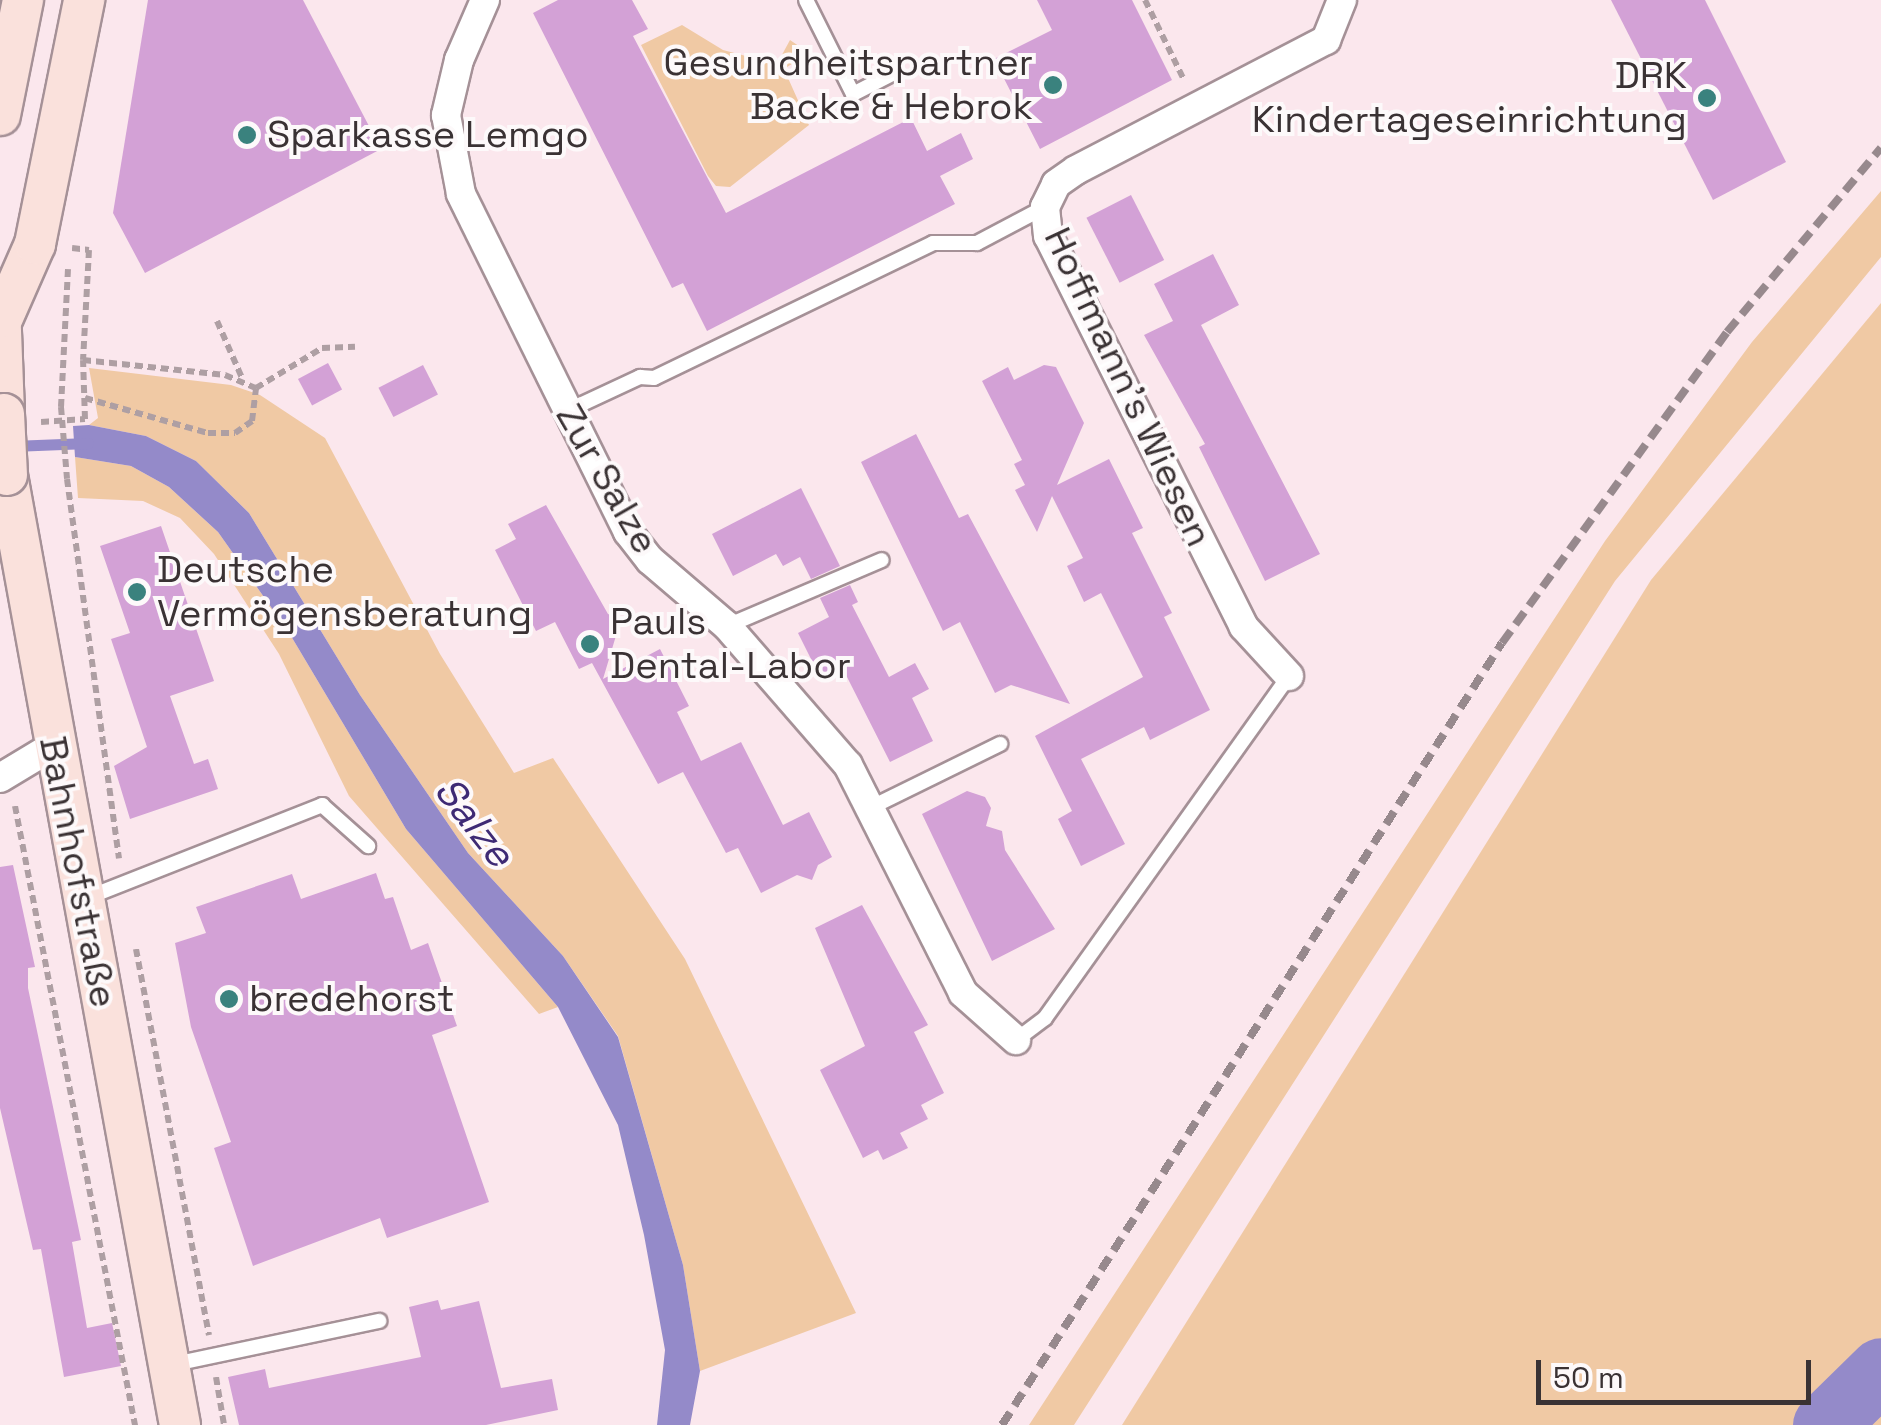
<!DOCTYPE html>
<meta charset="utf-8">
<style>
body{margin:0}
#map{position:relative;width:1881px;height:1425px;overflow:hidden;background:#fbe7ed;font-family:"Space Grotesk",sans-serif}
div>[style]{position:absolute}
.green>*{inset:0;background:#f0c9a4}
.water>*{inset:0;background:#948ac9}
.stream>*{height:11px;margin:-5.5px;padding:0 5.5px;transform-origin:5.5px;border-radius:5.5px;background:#948ac9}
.river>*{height:65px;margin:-32.5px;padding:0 32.5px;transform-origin:32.5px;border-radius:32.5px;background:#948ac9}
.building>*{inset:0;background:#d3a1d6;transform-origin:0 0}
.path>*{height:6px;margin-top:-3px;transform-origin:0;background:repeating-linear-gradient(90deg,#ae9fa3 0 8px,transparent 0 13px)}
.roads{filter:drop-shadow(2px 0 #a59197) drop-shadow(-2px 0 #a59197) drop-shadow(0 2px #a59197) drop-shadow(0 -2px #a59197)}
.service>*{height:14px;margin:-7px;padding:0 7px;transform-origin:7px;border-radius:7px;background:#fff}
.minor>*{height:28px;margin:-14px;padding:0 14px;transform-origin:14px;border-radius:14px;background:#fff}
.secondary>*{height:40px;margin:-20px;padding:0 20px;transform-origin:20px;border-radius:20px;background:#fae1dc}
.rail>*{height:8px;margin-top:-4px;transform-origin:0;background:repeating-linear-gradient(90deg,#97898d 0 15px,transparent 0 23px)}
.path-bridge>*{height:6px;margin-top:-3px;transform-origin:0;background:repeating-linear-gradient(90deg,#ae9fa3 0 8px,transparent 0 13px)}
.bridges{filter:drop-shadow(2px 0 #a59197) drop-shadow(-2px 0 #a59197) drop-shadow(0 2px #a59197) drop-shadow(0 -2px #a59197)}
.secondary-bridge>*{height:40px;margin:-20px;padding:0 20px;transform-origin:20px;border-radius:20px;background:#fae1dc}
.dots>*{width:28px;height:28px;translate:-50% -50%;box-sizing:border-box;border:5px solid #fdf9fa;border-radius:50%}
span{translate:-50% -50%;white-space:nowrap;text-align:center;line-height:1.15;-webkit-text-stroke:8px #fdf9fa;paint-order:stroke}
.poi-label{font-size:38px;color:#3a3234}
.right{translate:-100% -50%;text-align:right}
.left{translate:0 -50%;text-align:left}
.street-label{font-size:38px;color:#3a3234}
.water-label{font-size:40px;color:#3e2a74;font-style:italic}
.scale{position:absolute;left:1536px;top:1360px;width:275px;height:45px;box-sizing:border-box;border:5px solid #3a3234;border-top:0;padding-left:12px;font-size:30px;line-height:35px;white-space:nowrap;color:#3a3234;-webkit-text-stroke:8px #fdf9fa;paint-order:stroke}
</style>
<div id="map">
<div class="green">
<div style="clip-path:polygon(682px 25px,723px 50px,777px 64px,790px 40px,809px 53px,784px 69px,809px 125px,730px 187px,716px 186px,708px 176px,641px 45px)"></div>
<div style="clip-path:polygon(1881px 191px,1881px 257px,1615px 581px,1074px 1425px,1029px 1425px,1605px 541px,1752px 342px)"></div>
<div style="clip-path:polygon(1881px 303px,1881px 1425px,1122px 1425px,1651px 580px)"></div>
<div style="clip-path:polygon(89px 368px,231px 385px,260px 395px,325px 438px,440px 654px,514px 773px,553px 758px,685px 959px,856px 1313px,700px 1371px,683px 1265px,618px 1036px,563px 956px,468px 853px,360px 695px,249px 513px,196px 461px,146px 436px,89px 425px,98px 418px)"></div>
<div style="clip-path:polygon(75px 457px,131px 466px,169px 487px,218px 532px,288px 631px,406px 829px,558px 1007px,539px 1014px,349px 796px,279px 654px,214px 554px,180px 518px,143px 501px,78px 498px)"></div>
</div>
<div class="water">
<div style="clip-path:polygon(89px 425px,146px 436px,196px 461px,249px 513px,360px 695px,468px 853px,563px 956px,618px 1037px,683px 1265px,700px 1371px,690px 1425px,657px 1425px,665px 1350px,644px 1235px,618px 1125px,558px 1007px,406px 829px,288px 631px,218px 532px,169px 487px,131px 466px,75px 457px,73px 426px)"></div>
</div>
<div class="stream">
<div style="left:12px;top:446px;width:76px;rotate:-2.3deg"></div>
</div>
<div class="river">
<div style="left:1825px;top:1425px;width:78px;rotate:-44.5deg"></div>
</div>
<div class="building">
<div style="clip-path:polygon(148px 0,303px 0,381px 149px,145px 273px,113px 213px)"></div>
<div style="clip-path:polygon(558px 0,632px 0,648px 29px,633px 36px,726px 213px,911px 118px,927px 151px,961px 133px,973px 159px,940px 176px,955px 204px,707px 331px,683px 283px,672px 288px,533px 13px)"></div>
<div style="clip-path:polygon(1037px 0,1132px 0,1172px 80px,1040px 149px,994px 59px,1052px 30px)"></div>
<div style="clip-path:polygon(1611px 0,1705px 0,1786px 162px,1713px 200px)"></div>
<div style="left:1131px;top:195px;width:73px;height:50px;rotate:63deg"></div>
<div style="clip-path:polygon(1213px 254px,1239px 305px,1201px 325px,1320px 554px,1265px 581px,1199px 447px,1205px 444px,1144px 335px,1173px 321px,1154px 284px)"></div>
<div style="left:328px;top:363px;width:30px;height:34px;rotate:62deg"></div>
<div style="left:423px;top:365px;width:33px;height:50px;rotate:63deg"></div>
<div style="clip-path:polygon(1044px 365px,1056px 367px,1084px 423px,1057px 485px,1109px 459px,1143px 528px,1132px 533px,1172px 613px,1164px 617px,1210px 710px,1150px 740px,1144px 727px,1081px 759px,1125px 844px,1081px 866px,1058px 819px,1072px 811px,1035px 736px,1143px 677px,1101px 593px,1084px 602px,1067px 566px,1083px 558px,1052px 496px,1037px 532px,1015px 490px,1025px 485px,1014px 464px,1022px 460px,982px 381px,1008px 367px,1014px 380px)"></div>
<div style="clip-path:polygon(916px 434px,959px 518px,968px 514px,1070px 704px,1011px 685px,995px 693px,960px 622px,943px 631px,861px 462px)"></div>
<div style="clip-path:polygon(801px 488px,840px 566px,811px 579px,800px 557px,783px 566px,776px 554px,733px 576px,712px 534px)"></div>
<div style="clip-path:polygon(546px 505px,608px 614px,621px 619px,603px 679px,660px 649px,689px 706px,677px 712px,701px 761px,741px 742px,783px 825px,809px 812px,832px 857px,818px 865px,812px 880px,797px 875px,761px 893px,738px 848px,726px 853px,683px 772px,658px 784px,592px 663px,579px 669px,555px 622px,536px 631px,495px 550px,516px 539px,508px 524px)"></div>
<div style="clip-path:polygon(161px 526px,214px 681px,170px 696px,194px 764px,208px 759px,218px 789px,130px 819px,114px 766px,147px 747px,111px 639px,130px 633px,100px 546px)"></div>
<div style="clip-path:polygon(850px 585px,858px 602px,852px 605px,889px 677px,915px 663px,929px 689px,912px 698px,933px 741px,890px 762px,847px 677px,838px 668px,820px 677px,798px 633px,829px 617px,820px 598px)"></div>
<div style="clip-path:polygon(967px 791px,985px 797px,991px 808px,986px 826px,1002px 831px,1005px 850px,1055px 929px,992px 961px,922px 814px)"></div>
<div style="clip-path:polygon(13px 865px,35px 967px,28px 968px,28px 988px,81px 1240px,72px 1242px,87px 1328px,112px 1323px,121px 1366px,64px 1377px,41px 1249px,33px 1250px,0 1108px,0 867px)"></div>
<div style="clip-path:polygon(376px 873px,385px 899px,393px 897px,411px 950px,428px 943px,457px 1026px,432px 1035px,489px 1202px,387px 1238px,380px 1218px,253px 1266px,214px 1148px,231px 1142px,191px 1027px,175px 943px,206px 933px,196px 907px,292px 874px,301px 899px)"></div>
<div style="clip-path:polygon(862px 905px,928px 1025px,914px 1032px,944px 1093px,921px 1105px,928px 1119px,900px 1133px,908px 1148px,883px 1160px,878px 1150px,863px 1158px,820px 1070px,865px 1046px,815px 928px)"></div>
<div style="clip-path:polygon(438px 1300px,441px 1310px,479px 1301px,501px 1388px,552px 1379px,558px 1410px,486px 1425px,239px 1425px,228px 1377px,265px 1369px,269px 1388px,421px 1357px,409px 1307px)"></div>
</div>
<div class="path">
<div style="left:1145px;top:0;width:89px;rotate:64deg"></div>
<div style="left:72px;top:248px;width:17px;rotate:7deg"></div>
<div style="left:89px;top:250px;width:110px;rotate:93.1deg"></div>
<div style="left:83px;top:360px;width:143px;rotate:6deg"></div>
<div style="left:225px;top:375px;width:34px;rotate:23deg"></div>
<div style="left:217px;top:321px;width:62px;rotate:66.3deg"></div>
<div style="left:256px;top:388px;width:77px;rotate:-31.2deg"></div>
<div style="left:322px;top:348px;width:33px;rotate:-2deg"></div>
<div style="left:85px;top:398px;width:128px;rotate:15.9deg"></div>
<div style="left:208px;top:433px;width:27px"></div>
<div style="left:235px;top:433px;width:21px;rotate:-35deg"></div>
<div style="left:252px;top:421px;width:33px;rotate:-83deg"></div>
<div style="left:61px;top:407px;width:138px;rotate:-87.1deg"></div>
<div style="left:41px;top:422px;width:44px;rotate:-3.9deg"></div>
<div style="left:85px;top:419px;width:59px;rotate:-91.9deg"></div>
<div style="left:67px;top:479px;width:383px;rotate:82.2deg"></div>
<div style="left:15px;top:806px;width:631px;rotate:79.03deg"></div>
<div style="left:136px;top:949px;width:393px;rotate:79.3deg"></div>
<div style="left:216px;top:1377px;width:49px;rotate:80.5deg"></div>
</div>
<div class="roads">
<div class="service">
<div style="left:806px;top:0;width:105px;rotate:63.4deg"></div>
<div style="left:853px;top:94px;width:46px;rotate:-27.1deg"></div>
<div style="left:567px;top:411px;width:81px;rotate:-25deg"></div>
<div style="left:640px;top:377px;width:14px;rotate:4deg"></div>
<div style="left:654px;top:378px;width:310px;rotate:-25.8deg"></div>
<div style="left:933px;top:243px;width:44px"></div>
<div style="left:977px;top:243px;width:77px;rotate:-27.9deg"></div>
<div style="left:727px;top:626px;width:168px;rotate:-23.1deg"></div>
<div style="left:872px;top:807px;width:143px;rotate:-26.2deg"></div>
<div style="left:89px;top:897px;width:251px;rotate:-21.5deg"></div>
<div style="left:322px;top:805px;width:62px;rotate:41.7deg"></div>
<div style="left:1016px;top:1040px;width:36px;rotate:-37deg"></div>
<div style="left:1045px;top:1018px;width:420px;rotate:-54.5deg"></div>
<div style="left:170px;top:1365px;width:214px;rotate:-11.9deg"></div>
</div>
<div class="minor">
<div style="left:485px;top:0;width:65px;rotate:113.4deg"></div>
<div style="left:459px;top:60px;width:57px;rotate:103.3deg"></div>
<div style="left:446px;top:115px;width:80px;rotate:79.2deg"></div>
<div style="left:461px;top:194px;width:377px;rotate:63.7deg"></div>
<div style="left:628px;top:532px;width:36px;rotate:52deg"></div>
<div style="left:650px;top:560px;width:101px;rotate:40.6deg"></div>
<div style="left:727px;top:626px;width:184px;rotate:49deg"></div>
<div style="left:848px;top:765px;width:255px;rotate:63.2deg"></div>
<div style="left:963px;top:993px;width:71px;rotate:41.6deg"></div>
<div style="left:1289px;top:676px;width:67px;rotate:-132.6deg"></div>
<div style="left:1244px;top:627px;width:437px;rotate:-116.6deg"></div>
<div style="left:1048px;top:236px;width:29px;rotate:-96deg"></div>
<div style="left:1045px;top:207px;width:25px;rotate:-64deg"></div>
<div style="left:1056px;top:184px;width:24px;rotate:-35deg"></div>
<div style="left:1076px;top:170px;width:282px;rotate:-27.5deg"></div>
<div style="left:1326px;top:40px;width:43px;rotate:-68.2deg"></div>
<div style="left:0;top:778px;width:62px;rotate:-31.1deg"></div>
</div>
<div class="secondary">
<div style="left:0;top:115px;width:117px;rotate:-78.7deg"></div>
<div style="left:0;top:304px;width:110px;rotate:87.9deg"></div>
<div style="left:3px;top:317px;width:80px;rotate:-66.3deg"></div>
<div style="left:35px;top:244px;width:249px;rotate:-78.6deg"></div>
<div style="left:7px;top:475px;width:966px;rotate:79.68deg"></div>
</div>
</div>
<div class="rail">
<div style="left:1002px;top:1425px;width:928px;rotate:-57.41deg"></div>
<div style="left:1502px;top:643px;width:384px;rotate:-54.1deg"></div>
<div style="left:1727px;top:332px;width:240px;rotate:-50.1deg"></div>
</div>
<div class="path-bridge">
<div style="left:61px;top:407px;width:72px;rotate:85.2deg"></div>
</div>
<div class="bridges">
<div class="secondary-bridge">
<div style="left:4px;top:414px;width:61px;rotate:87.2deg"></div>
</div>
</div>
<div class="dots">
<div style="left:1053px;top:85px;background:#3a827e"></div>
<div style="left:1707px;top:98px;background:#3a827e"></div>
<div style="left:247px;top:135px;background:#3a827e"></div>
<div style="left:137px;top:592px;background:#3a827e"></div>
<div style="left:590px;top:644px;background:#3a827e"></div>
<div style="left:229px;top:999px;background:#3a827e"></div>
</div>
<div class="poi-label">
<span class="right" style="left:1033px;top:85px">Gesundheitspartner<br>Backe &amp; Hebrok</span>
<span class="right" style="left:1687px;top:98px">DRK<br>Kindertageseinrichtung</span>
<span class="left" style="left:267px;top:135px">Sparkasse Lemgo</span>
<span class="left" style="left:157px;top:592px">Deutsche<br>Vermögensberatung</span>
<span class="left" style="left:610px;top:644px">Pauls<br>Dental-Labor</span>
<span class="left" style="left:249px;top:999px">bredehorst</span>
</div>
<div class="street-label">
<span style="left:1128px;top:387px;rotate:65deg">Hoffmann's Wiesen</span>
<span style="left:607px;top:479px;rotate:60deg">Zur Salze</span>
<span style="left:78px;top:872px;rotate:79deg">Bahnhofstraße</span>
</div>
<div class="water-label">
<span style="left:474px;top:822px;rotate:52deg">Salze</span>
</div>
<div class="scale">50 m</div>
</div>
